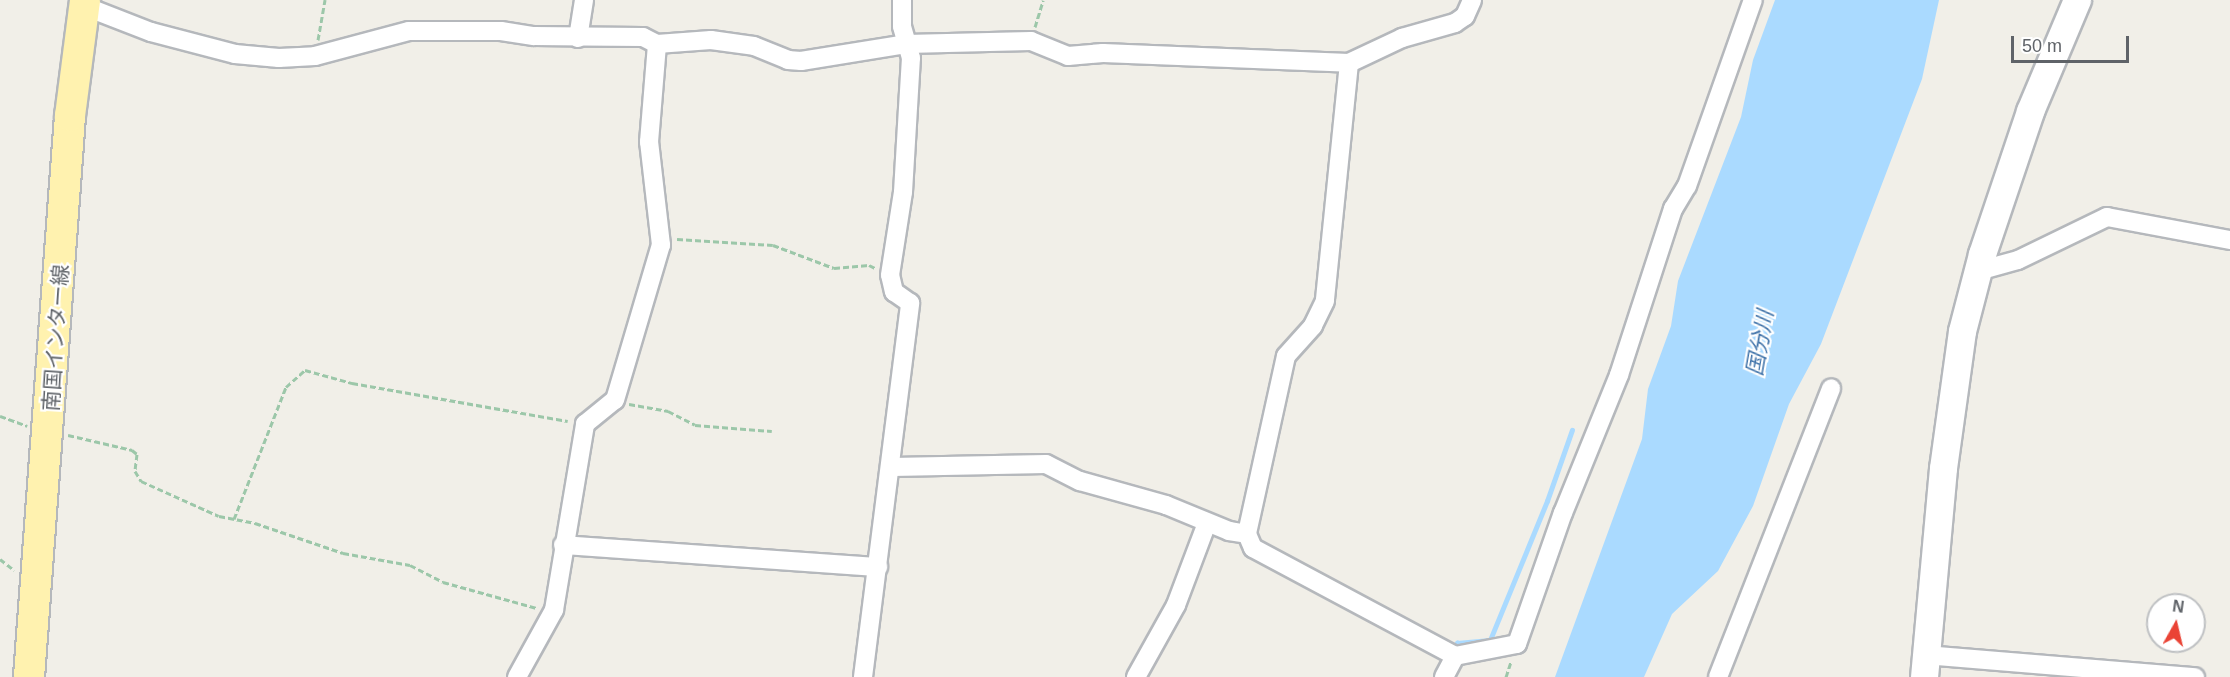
<!DOCTYPE html>
<meta charset="utf-8">
<style>
body{margin:0}
#map{position:relative;width:2230px;height:677px;overflow:hidden;background:#f1efe8;font-family:Arial,"Noto Sans JP",sans-serif}
div>[style]{position:absolute}
.water>*{inset:0;background:#aadaff}
.stream>*{height:4.5px;margin:-2.25px;padding:0 2.25px;transform-origin:2.25px;border-radius:2.25px;background:#aadaff}
.path>*{height:3px;margin-top:-1.5px;transform-origin:0;background:repeating-linear-gradient(90deg,#9cc7a9 0 6px,transparent 0 9px)}
.roads{filter:drop-shadow(2px 0 #b5b8bc) drop-shadow(-2px 0 #b5b8bc) drop-shadow(0 2px #b5b8bc) drop-shadow(0 -2px #b5b8bc)}
.street>*{height:18px;margin:-9px;padding:0 9px;transform-origin:9px;border-radius:9px;background:#fff}
.secondary>*{height:27px;margin:-13.5px;padding:0 13.5px;transform-origin:13.5px;border-radius:13.5px;background:#fff}
.primary>*{height:30px;margin:-15px;padding:0 15px;transform-origin:15px;border-radius:15px;background:#fff2af}
span{translate:-50% -50%;white-space:nowrap;text-align:center;line-height:1.15;-webkit-text-stroke:4.5px #fff;paint-order:stroke}
.street-label{font-size:21px;color:#5f6368}
.water-label{font-size:22px;color:#4174aa;font-style:italic}
.north{position:absolute;left:2146px;top:593px;width:60px;height:60px;box-sizing:border-box;background:#fff;border:2px solid #bfc1c3;border-radius:50%;rotate:8deg;font-size:16px;font-weight:700;line-height:24px;text-align:center;color:#5f6368}
.north::after{content:'';display:block;margin:auto;width:21px;height:27px;background:#ea4335;clip-path:polygon(50% 0,100% 100%,50% 72%,0 100%)}
.scale{position:absolute;left:2011px;top:36px;width:118px;height:27px;box-sizing:border-box;border:3px solid #5f6368;border-top:0;padding-left:8px;font-size:18px;line-height:21px;white-space:nowrap;color:#5f6368;-webkit-text-stroke:4px #fff;paint-order:stroke}
</style>
<div id="map">
<div class="water">
<div style="clip-path:polygon(1775px 0,1939px 0,1922px 79px,1821px 344px,1789px 404px,1753px 506px,1718px 571px,1672px 614px,1644px 677px,1555px 677px,1642px 439px,1648px 389px,1671px 326px,1678px 281px,1741px 117px,1753px 60px)"></div>
</div>
<div class="stream">
<div style="left:1452px;top:649px;width:8px;rotate:-50deg"></div>
<div style="left:1457px;top:643px;width:33px;rotate:-5deg"></div>
<div style="left:1490px;top:640px;width:150px;rotate:-67.7deg"></div>
<div style="left:1547px;top:501px;width:75px;rotate:-70.6deg"></div>
</div>
<div class="path">
<div style="left:1035px;top:27px;width:28px;rotate:-73deg"></div>
<div style="left:318px;top:40px;width:41px;rotate:-80.1deg"></div>
<div style="left:677px;top:239px;width:96px;rotate:3.6deg"></div>
<div style="left:773px;top:245px;width:65px;rotate:20.7deg"></div>
<div style="left:834px;top:268px;width:35px;rotate:-5deg"></div>
<div style="left:869px;top:265px;width:7px;rotate:27deg"></div>
<div style="left:629px;top:404px;width:40px;rotate:10deg"></div>
<div style="left:668px;top:411px;width:30px;rotate:27deg"></div>
<div style="left:695px;top:425px;width:77px;rotate:4.5deg"></div>
<div style="left:0;top:416px;width:29px;rotate:20deg"></div>
<div style="left:68px;top:435px;width:66px;rotate:13.2deg"></div>
<div style="left:132px;top:450px;width:6px;rotate:39deg"></div>
<div style="left:137px;top:454px;width:17px;rotate:97deg"></div>
<div style="left:135px;top:471px;width:12px;rotate:59deg"></div>
<div style="left:141px;top:481px;width:85px;rotate:24.2deg"></div>
<div style="left:219px;top:516px;width:37px;rotate:11deg"></div>
<div style="left:255px;top:523px;width:93px;rotate:18.8deg"></div>
<div style="left:343px;top:553px;width:68px;rotate:10.2deg"></div>
<div style="left:410px;top:565px;width:37px;rotate:27deg"></div>
<div style="left:443px;top:582px;width:98px;rotate:15.5deg"></div>
<div style="left:234px;top:519px;width:142px;rotate:-68.5deg"></div>
<div style="left:286px;top:387px;width:25px;rotate:-42deg"></div>
<div style="left:305px;top:370px;width:49px;rotate:15.5deg"></div>
<div style="left:352px;top:383px;width:219px;rotate:10deg"></div>
<div style="left:0;top:559px;width:18px;rotate:38deg"></div>
<div style="left:1506px;top:677px;width:16px;rotate:-72deg"></div>
</div>
<div class="roads">
<div class="street">
<div style="left:84px;top:6px;width:72px;rotate:21.2deg"></div>
<div style="left:151px;top:32px;width:87px;rotate:14.7deg"></div>
<div style="left:235px;top:54px;width:44px;rotate:5.2deg"></div>
<div style="left:279px;top:58px;width:36px;rotate:-3deg"></div>
<div style="left:315px;top:56px;width:97px;rotate:-14.9deg"></div>
<div style="left:409px;top:31px;width:92px"></div>
<div style="left:501px;top:31px;width:33px;rotate:9deg"></div>
<div style="left:534px;top:36px;width:109px;rotate:0.5deg"></div>
<div style="left:643px;top:37px;width:16px;rotate:27deg"></div>
<div style="left:657px;top:44px;width:54px;rotate:-4.2deg"></div>
<div style="left:711px;top:40px;width:43px;rotate:7.9deg"></div>
<div style="left:754px;top:46px;width:37px;rotate:22deg"></div>
<div style="left:788px;top:60px;width:13px;rotate:4deg"></div>
<div style="left:801px;top:61px;width:106px;rotate:-9.2deg"></div>
<div style="left:906px;top:44px;width:125px;rotate:-1.4deg"></div>
<div style="left:1031px;top:41px;width:40px;rotate:22deg"></div>
<div style="left:1068px;top:56px;width:35px;rotate:-5deg"></div>
<div style="left:1103px;top:53px;width:246px;rotate:2.3deg"></div>
<div style="left:1349px;top:63px;width:59px;rotate:-25.3deg"></div>
<div style="left:1402px;top:38px;width:55px;rotate:-15.8deg"></div>
<div style="left:1455px;top:23px;width:12px;rotate:-35deg"></div>
<div style="left:1465px;top:16px;width:17px;rotate:-66deg"></div>
<div style="left:578px;top:38px;width:38px;rotate:-81deg"></div>
<div style="left:1349px;top:63px;width:239px;rotate:95.8deg"></div>
<div style="left:1325px;top:301px;width:28px;rotate:116deg"></div>
<div style="left:1313px;top:326px;width:40px;rotate:132deg"></div>
<div style="left:1286px;top:356px;width:182px;rotate:102.4deg"></div>
<div style="left:1247px;top:534px;width:15px;rotate:67deg"></div>
<div style="left:1253px;top:548px;width:229px;rotate:28.1deg"></div>
<div style="left:1978px;top:271px;width:41px;rotate:-15.4deg"></div>
<div style="left:2018px;top:260px;width:99px;rotate:-25.8deg"></div>
<div style="left:2107px;top:217px;width:125px;rotate:10.6deg"></div>
<div style="left:892px;top:467px;width:154px;rotate:-1.1deg"></div>
<div style="left:1046px;top:464px;width:38px;rotate:27deg"></div>
<div style="left:1080px;top:481px;width:89px;rotate:15.6deg"></div>
<div style="left:1166px;top:505px;width:68px;rotate:22.4deg"></div>
<div style="left:1229px;top:531px;width:18px;rotate:9deg"></div>
<div style="left:563px;top:545px;width:316px;rotate:4deg"></div>
<div style="left:1925px;top:655px;width:271px;rotate:4.7deg"></div>
<div style="left:517px;top:677px;width:77px;rotate:-61.1deg"></div>
<div style="left:554px;top:610px;width:189px;rotate:-80.5deg"></div>
<div style="left:585px;top:424px;width:38px;rotate:-39deg"></div>
<div style="left:615px;top:400px;width:162px;rotate:-73.5deg"></div>
<div style="left:661px;top:245px;width:104px;rotate:-96.6deg"></div>
<div style="left:649px;top:142px;width:98px;rotate:-85.3deg"></div>
<div style="left:863px;top:677px;width:377px;rotate:-82.8deg"></div>
<div style="left:910px;top:303px;width:19px;rotate:-145deg"></div>
<div style="left:894px;top:292px;width:17px;rotate:-103deg"></div>
<div style="left:890px;top:275px;width:84px;rotate:-81.1deg"></div>
<div style="left:903px;top:192px;width:134px;rotate:-86.6deg"></div>
<div style="left:911px;top:58px;width:33px;rotate:-106deg"></div>
<div style="left:902px;top:26px;width:26px;rotate:-90deg"></div>
<div style="left:1136px;top:677px;width:82px;rotate:-60.9deg"></div>
<div style="left:1176px;top:605px;width:88px;rotate:-69.3deg"></div>
<div style="left:1444px;top:677px;width:24px;rotate:-62deg"></div>
<div style="left:1455px;top:656px;width:63px;rotate:-11deg"></div>
<div style="left:1517px;top:644px;width:139px;rotate:-70.7deg"></div>
<div style="left:1563px;top:513px;width:149px;rotate:-67.9deg"></div>
<div style="left:1619px;top:375px;width:175px;rotate:-72deg"></div>
<div style="left:1673px;top:209px;width:27px;rotate:-59deg"></div>
<div style="left:1687px;top:186px;width:197px;rotate:-70.5deg"></div>
<div style="left:1718px;top:677px;width:310px;rotate:-68.6deg"></div>
</div>
<div class="secondary">
<div style="left:1924px;top:677px;width:210px;rotate:-84.8deg"></div>
<div style="left:1943px;top:468px;width:138px;rotate:-82.1deg"></div>
<div style="left:1962px;top:331px;width:80px;rotate:-75.4deg"></div>
<div style="left:1982px;top:254px;width:151px;rotate:-71.4deg"></div>
<div style="left:2030px;top:111px;width:121px;rotate:-67.1deg"></div>
</div>
<div class="primary">
<div style="left:29px;top:677px;width:562px;rotate:-85.82deg"></div>
<div style="left:70px;top:116px;width:117px;rotate:-82.6deg"></div>
</div>
</div>
<div class="street-label">
<span style="left:56px;top:338px;rotate:-86deg">南国インター線</span>
</div>
<div class="water-label">
<span style="left:1760px;top:343px;rotate:-80deg">国分川</span>
</div>
<div class="north">N</div>
<div class="scale">50 m</div>
</div>
